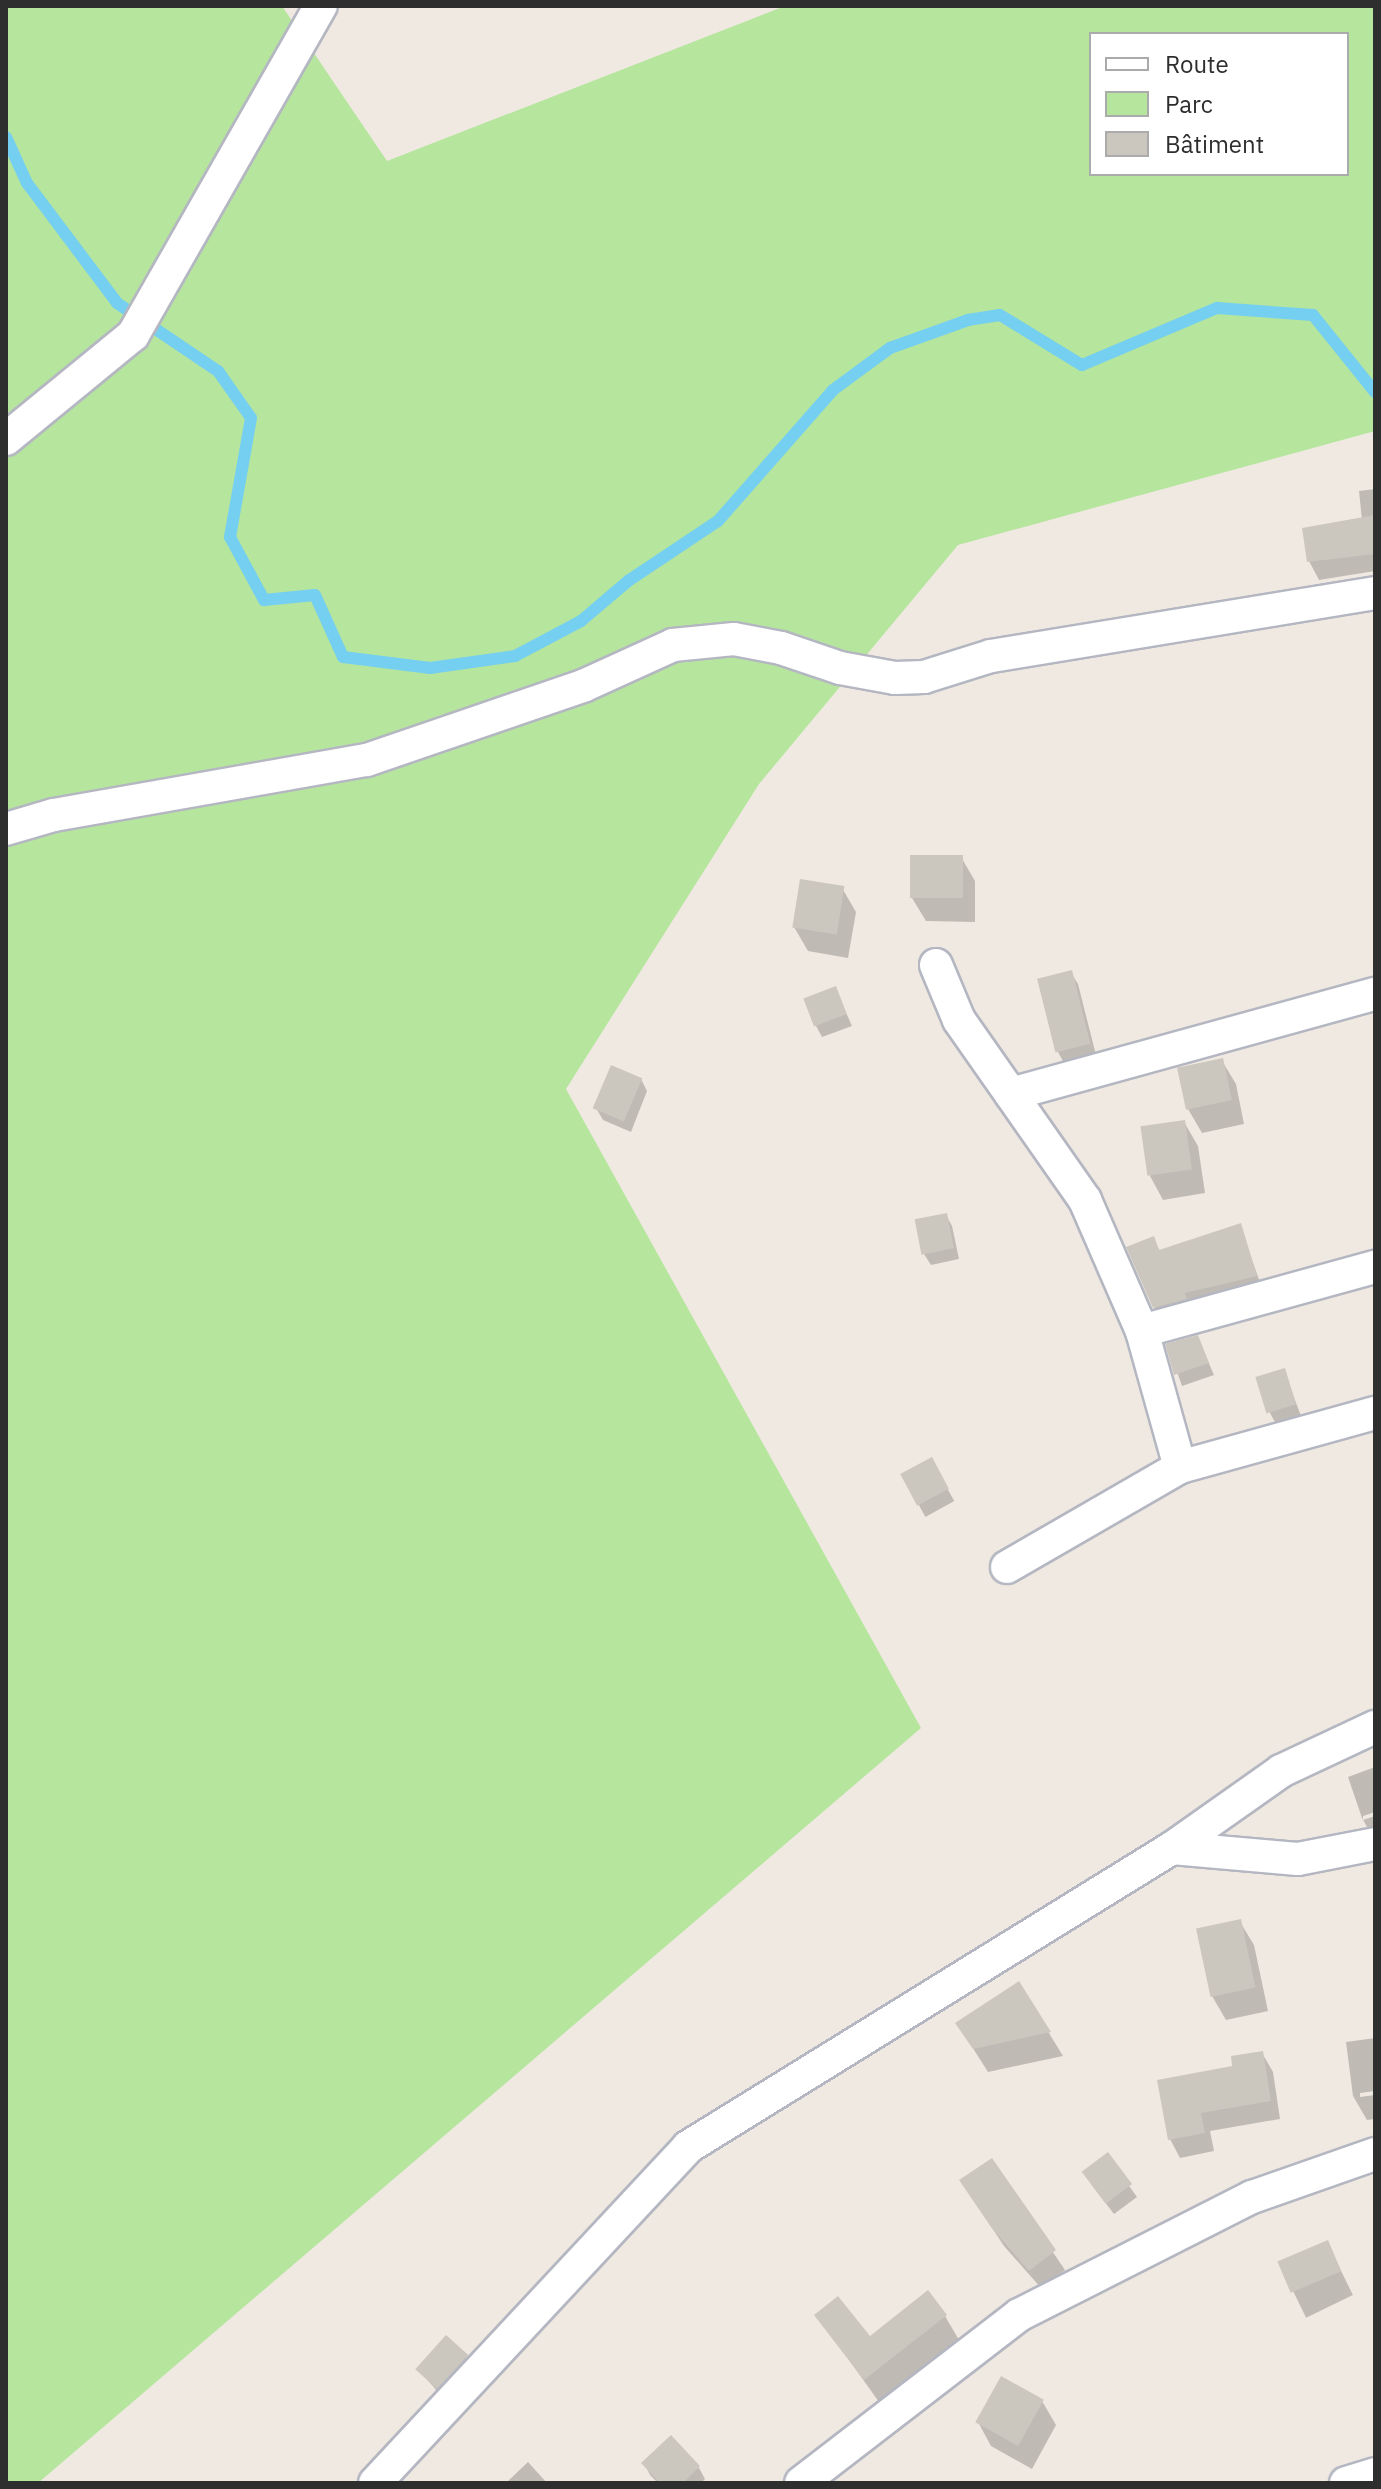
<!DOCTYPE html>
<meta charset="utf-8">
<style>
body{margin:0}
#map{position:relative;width:1381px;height:2489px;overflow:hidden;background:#efe9e1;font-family:"IBM Plex Sans",sans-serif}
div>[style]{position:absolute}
.green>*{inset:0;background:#b6e59e}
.shadow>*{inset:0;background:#0003;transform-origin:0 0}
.stream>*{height:12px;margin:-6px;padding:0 6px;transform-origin:6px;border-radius:6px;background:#75cff0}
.building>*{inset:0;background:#cbc7bf;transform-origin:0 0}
.roads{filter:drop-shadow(2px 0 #b4b7c1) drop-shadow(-2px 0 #b4b7c1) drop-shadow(0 2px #b4b7c1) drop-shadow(0 -2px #b4b7c1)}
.street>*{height:32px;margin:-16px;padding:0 16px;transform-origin:16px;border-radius:16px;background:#fff}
span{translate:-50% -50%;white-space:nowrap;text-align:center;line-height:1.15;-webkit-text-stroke:6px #fff;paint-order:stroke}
.frame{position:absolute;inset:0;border:8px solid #2e2e2e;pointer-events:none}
.legend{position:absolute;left:1089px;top:32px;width:260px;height:144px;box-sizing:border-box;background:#fff;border:2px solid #ababab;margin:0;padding:10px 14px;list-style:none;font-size:24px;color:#2e2e2e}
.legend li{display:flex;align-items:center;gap:16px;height:40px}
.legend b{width:40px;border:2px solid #ababab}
</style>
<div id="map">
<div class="green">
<div style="clip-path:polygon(evenodd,6px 6px,282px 6px,387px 161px,785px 6px,1375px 6px,1375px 431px,958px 545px,759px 784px,566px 1089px,921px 1728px,38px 2483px,6px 2483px,6px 6px,1091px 34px,1347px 34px,1347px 174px,1091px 174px,1091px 34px)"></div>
</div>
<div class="shadow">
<div style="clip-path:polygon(1375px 489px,1375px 571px,1319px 580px,1309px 561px,1362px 520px,1359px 491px)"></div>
<div style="clip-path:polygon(961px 857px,975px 881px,975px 922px,926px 921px,912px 898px)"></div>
<div style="clip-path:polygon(842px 888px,856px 912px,848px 958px,808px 951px,794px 927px)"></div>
<div style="clip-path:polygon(1071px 973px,1078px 984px,1096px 1055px,1064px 1063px,1058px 1052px)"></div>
<div style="clip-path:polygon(835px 988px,852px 1026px,822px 1037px,816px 1026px)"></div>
<div style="clip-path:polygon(1222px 1061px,1236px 1084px,1244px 1124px,1202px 1133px,1188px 1109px)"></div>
<div style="clip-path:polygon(641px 1079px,647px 1091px,631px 1132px,603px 1120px,596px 1108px)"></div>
<div style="clip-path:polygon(1184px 1122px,1198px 1146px,1205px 1193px,1163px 1200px,1150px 1176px)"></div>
<div style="clip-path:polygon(946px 1215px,952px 1226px,959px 1259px,931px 1265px,924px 1254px)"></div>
<div style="clip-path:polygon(1240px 1226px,1262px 1288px,1161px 1319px,1155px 1307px,1153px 1239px,1160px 1251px)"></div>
<div style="clip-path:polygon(1198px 1338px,1214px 1375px,1182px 1386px,1168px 1346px)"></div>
<div style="clip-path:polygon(1284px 1371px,1301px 1416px,1276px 1424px,1270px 1413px)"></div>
<div style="left:931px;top:1459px;width:48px;height:33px;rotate:61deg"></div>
<div style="clip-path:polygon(1375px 1767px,1375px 1812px,1363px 1816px,1363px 1820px,1375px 1816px,1375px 1841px,1362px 1818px,1348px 1777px)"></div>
<div style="clip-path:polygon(1240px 1922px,1254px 1945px,1268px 2011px,1226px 2020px,1212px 1996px)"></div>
<div style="clip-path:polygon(1019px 1984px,1063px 2056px,988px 2072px,957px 2023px)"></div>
<div style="clip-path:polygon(1375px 2038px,1375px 2091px,1360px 2093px,1360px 2097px,1375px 2095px,1375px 2119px,1367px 2120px,1353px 2096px,1346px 2042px)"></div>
<div style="clip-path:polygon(1262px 2053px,1273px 2072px,1280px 2119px,1210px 2131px,1214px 2151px,1180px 2158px,1170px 2139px,1235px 2067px)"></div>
<div style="clip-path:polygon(1107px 2155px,1137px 2197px,1114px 2214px,1091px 2184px)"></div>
<div style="clip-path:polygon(991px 2161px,1065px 2270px,1041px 2288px,1004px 2246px,973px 2199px)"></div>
<div style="left:1327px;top:2242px;width:59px;height:52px;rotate:64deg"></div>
<div style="clip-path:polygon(817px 2315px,869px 2339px,945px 2316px,959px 2340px,879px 2402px)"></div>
<div style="clip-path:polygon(466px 2357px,473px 2368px,444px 2399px,418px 2369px)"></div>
<div style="clip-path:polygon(1042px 2401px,1056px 2425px,1032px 2469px,991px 2446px,978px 2422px)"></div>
<div style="clip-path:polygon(670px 2438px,699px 2468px,705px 2479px,701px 2483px,658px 2483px,650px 2475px,644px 2463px)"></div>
<div style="clip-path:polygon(528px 2462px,547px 2483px,506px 2483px)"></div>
</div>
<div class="stream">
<div style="left:6px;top:137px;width:51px;rotate:65.5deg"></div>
<div style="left:27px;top:183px;width:150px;rotate:53.1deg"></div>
<div style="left:117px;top:303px;width:122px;rotate:34deg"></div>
<div style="left:218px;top:371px;width:57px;rotate:54.9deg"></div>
<div style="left:251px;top:418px;width:121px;rotate:100deg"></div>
<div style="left:230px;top:537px;width:72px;rotate:61.6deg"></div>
<div style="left:264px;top:600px;width:51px;rotate:-5.6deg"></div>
<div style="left:315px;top:595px;width:68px;rotate:65.7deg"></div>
<div style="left:343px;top:657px;width:88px;rotate:7.2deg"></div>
<div style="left:430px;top:668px;width:86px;rotate:-8deg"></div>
<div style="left:515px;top:656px;width:75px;rotate:-27.9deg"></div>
<div style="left:581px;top:621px;width:62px;rotate:-40.4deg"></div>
<div style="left:628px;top:581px;width:108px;rotate:-33.7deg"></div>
<div style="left:718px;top:521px;width:174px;rotate:-48.7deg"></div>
<div style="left:833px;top:390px;width:71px;rotate:-36.4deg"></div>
<div style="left:890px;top:348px;width:83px;rotate:-19.7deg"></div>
<div style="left:968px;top:320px;width:32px;rotate:-9deg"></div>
<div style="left:1000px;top:315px;width:96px;rotate:31.4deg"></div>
<div style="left:1082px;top:365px;width:147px;rotate:-22.9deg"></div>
<div style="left:1217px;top:308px;width:96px;rotate:4.2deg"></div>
<div style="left:1313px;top:315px;width:99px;rotate:51.2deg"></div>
</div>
<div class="building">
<div style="clip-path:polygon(1375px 515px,1375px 554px,1307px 562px,1302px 528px)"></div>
<div style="left:910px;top:855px;width:53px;height:43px"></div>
<div style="left:800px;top:879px;width:45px;height:49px;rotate:9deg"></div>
<div style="left:1072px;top:970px;width:76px;height:36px;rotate:76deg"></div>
<div style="left:836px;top:986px;width:30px;height:35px;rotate:69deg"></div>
<div style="left:1223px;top:1058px;width:43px;height:47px;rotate:78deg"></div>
<div style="left:611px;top:1065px;width:34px;height:47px;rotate:23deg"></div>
<div style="left:1185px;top:1120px;width:50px;height:45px;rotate:82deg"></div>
<div style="left:947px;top:1213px;width:36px;height:33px;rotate:79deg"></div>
<div style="clip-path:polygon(1241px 1223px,1257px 1276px,1185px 1293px,1187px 1299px,1153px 1308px,1126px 1247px,1154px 1236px,1159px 1250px)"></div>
<div style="clip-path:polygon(1198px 1335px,1209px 1363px,1174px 1375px,1165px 1344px)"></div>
<div style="left:1285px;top:1368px;width:38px;height:31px;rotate:73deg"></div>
<div style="left:932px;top:1457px;width:36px;height:36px;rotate:62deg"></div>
<div style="left:1241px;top:1919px;width:70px;height:46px;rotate:78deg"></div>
<div style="clip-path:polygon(1019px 1981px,1051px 2032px,973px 2049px,955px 2023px)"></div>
<div style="clip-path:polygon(1263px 2051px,1271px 2101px,1201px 2113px,1205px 2133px,1168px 2140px,1157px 2080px,1232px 2066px,1231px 2056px)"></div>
<div style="left:1108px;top:2152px;width:40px;height:33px;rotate:53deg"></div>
<div style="clip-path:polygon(992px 2158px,1056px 2250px,1029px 2271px,991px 2227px,959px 2180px)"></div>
<div style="left:1328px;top:2240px;width:34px;height:55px;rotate:67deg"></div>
<div style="clip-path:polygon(928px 2290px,947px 2315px,864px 2380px,814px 2315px,838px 2296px,870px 2336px)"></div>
<div style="left:446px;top:2335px;width:30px;height:46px;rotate:42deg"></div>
<div style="left:1001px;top:2376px;width:49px;height:53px;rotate:29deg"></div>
<div style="clip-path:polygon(671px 2435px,700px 2466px,683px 2483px,660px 2483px,641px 2463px)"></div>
</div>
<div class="roads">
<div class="street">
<div style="left:6px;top:439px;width:164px;rotate:-39.3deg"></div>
<div style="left:133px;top:335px;width:379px;rotate:-60.3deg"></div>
<div style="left:6px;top:829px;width:50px;rotate:-16.3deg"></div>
<div style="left:54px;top:815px;width:318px;rotate:-10deg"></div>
<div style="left:367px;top:760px;width:228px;rotate:-18.9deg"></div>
<div style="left:583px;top:686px;width:99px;rotate:-24.5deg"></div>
<div style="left:673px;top:645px;width:61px;rotate:-5.6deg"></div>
<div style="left:734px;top:639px;width:48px;rotate:10.8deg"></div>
<div style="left:781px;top:648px;width:62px;rotate:18.7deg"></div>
<div style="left:840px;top:668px;width:56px;rotate:10.3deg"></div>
<div style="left:895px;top:678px;width:29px;rotate:-2deg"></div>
<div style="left:924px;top:677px;width:70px;rotate:-17.4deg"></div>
<div style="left:991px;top:656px;width:389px;rotate:-9.3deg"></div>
<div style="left:936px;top:965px;width:60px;rotate:67.3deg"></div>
<div style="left:959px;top:1020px;width:220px;rotate:55deg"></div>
<div style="left:1085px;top:1200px;width:143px;rotate:66.5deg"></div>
<div style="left:1142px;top:1331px;width:141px;rotate:74.4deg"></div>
<div style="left:1011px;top:1094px;width:377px;rotate:-15.4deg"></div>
<div style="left:1142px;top:1331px;width:242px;rotate:-15.4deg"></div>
<div style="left:1007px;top:1567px;width:200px;rotate:-30deg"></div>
<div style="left:1180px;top:1467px;width:202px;rotate:-15.5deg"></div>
<div style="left:1172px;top:1848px;width:126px;rotate:5deg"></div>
<div style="left:1298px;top:1859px;width:78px;rotate:-11deg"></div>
<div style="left:375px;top:2483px;width:459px;rotate:-47deg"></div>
<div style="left:688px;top:2147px;width:569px;rotate:-31.71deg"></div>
<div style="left:1172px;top:1848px;width:133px;rotate:-35.2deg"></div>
<div style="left:1281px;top:1771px;width:104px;rotate:-25.1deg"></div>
<div style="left:801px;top:2483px;width:275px;rotate:-37.6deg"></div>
<div style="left:1019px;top:2315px;width:261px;rotate:-26.9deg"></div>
<div style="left:1252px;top:2197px;width:130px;rotate:-19.3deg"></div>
<div style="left:1346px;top:2483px;width:30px;rotate:-17deg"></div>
</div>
</div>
<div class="frame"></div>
<ul class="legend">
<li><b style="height:10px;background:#fff"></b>Route</li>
<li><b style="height:22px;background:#b6e59e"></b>Parc</li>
<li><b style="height:22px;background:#cbc7bf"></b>Bâtiment</li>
</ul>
</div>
